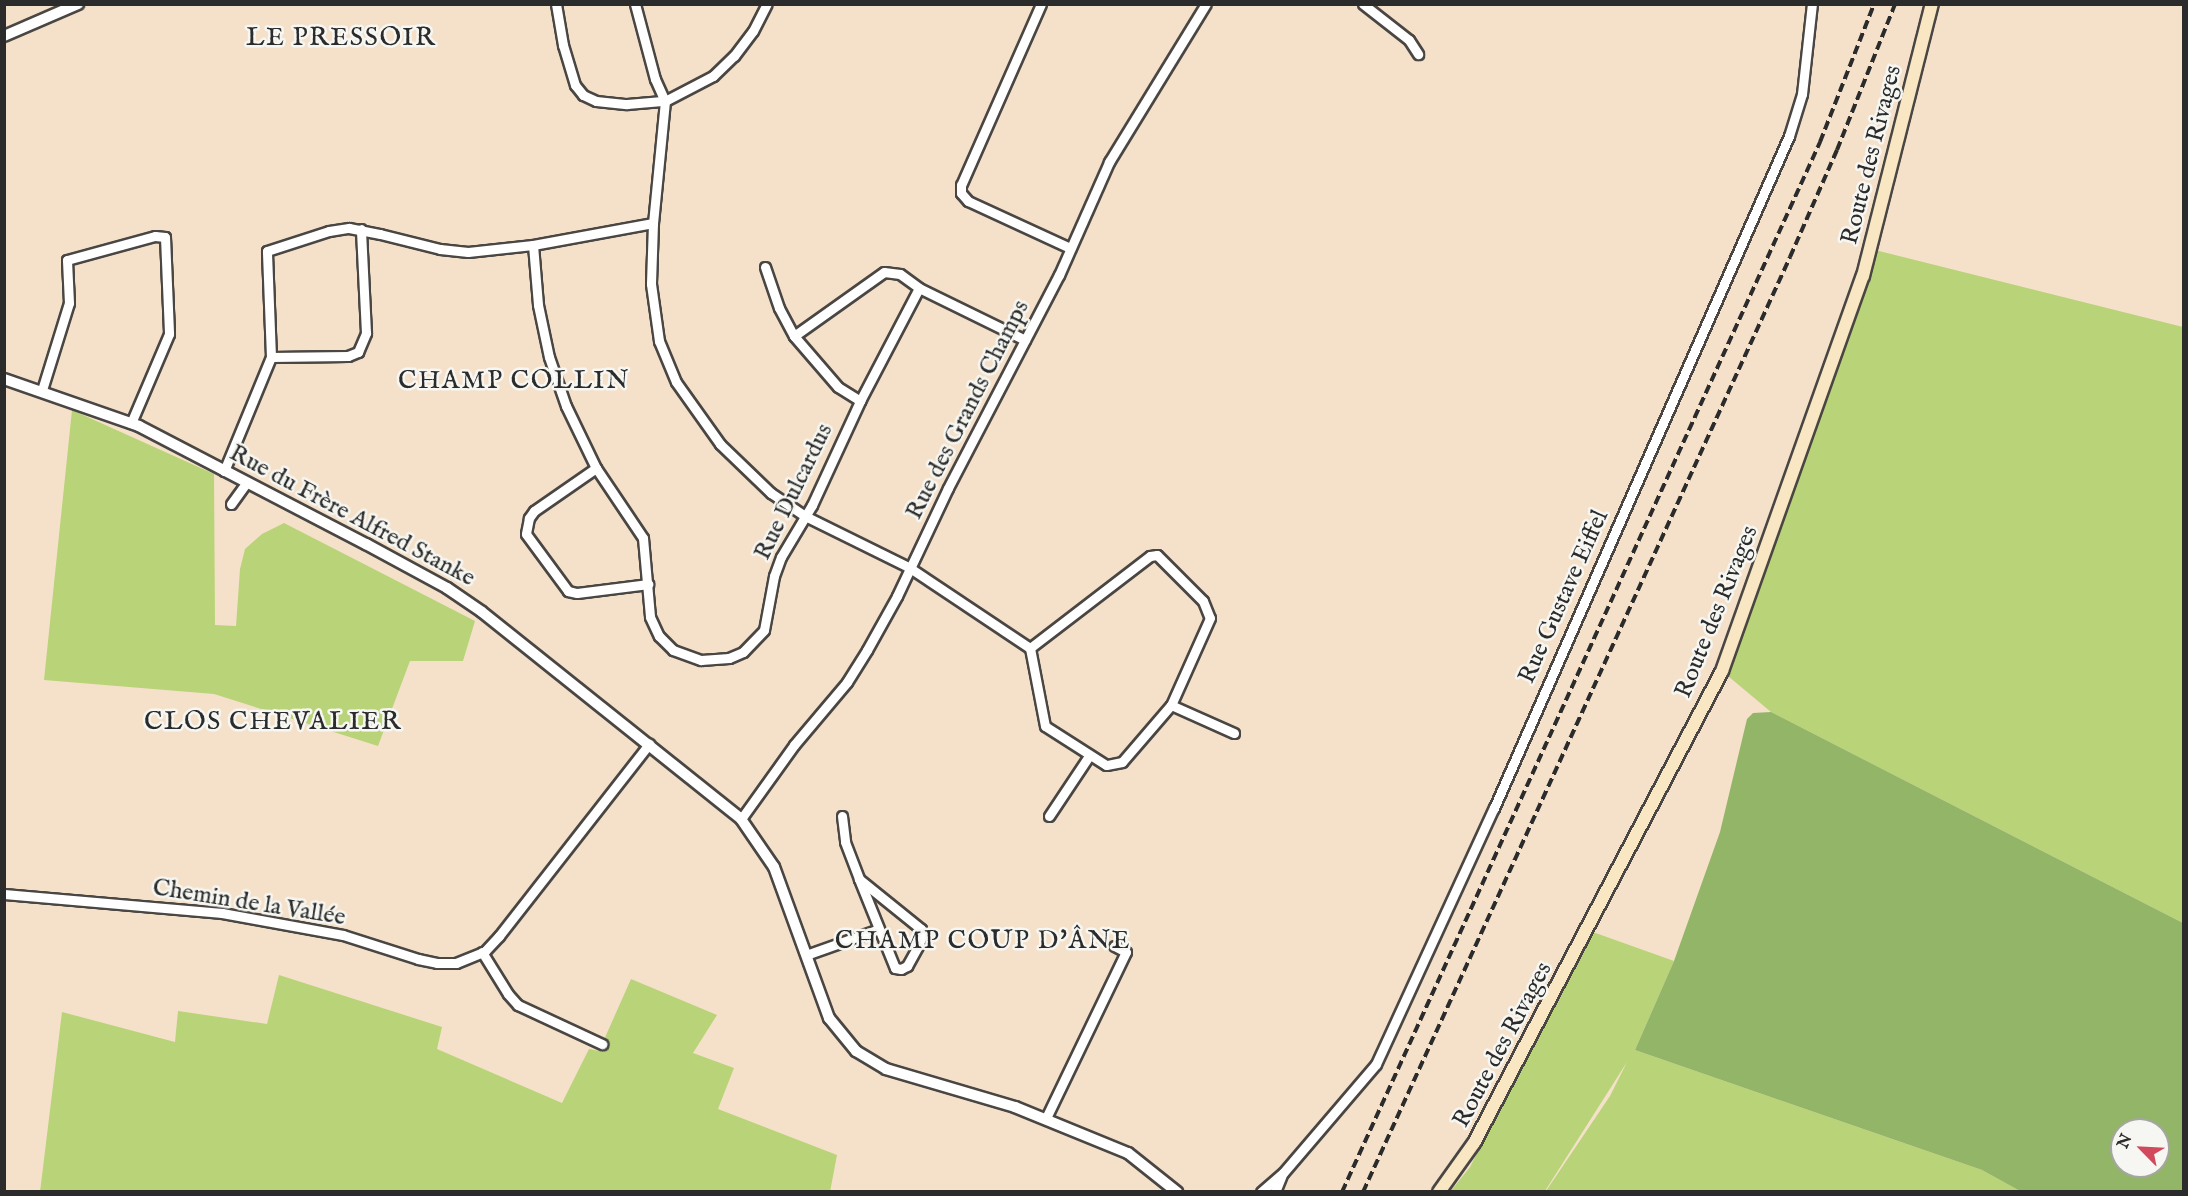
<!DOCTYPE html>
<meta charset="utf-8">
<style>
body{margin:0}
#map{position:relative;width:2188px;height:1196px;overflow:hidden;background:#f5e1c9;font-family:"IM FELL English",serif}
div>[style]{position:absolute}
.green>*{inset:0;background:#b9d378}
.forest>*{inset:0;background:#92b568}
.roads{filter:drop-shadow(2px 0 #494643) drop-shadow(-2px 0 #494643) drop-shadow(0 2px #494643) drop-shadow(0 -2px #494643)}
.minor>*{height:9px;margin:-4.5px;padding:0 4.5px;transform-origin:4.5px;border-radius:4.5px;background:#fff}
.tertiary>*{height:10px;margin:-5px;padding:0 5px;transform-origin:5px;border-radius:5px;background:#fff}
.secondary>*{height:12px;margin:-6px;padding:0 6px;transform-origin:6px;border-radius:6px;background:#f9e7c3}
.rail>*{height:4px;margin-top:-2px;transform-origin:0;background:repeating-linear-gradient(90deg,#2b2b2b 0 9px,transparent 0 13.5px)}
span{translate:-50% -50%;white-space:nowrap;text-align:center;line-height:1.15;-webkit-text-stroke:5px #f6f6f2;paint-order:stroke}
.street-label{font-size:24px;color:#2b2b2b}
.neighbourhood-label{font-size:26px;color:#2b2b2b;letter-spacing:1.5px}
.frame{position:absolute;inset:0;border:6px solid #2b2b2b;pointer-events:none}
.north{position:absolute;left:2110px;top:1118px;width:60px;height:60px;box-sizing:border-box;background:#f6f6f2;border:2px solid #a5a5a2;border-radius:50%;rotate:294deg;font-size:16px;font-weight:700;line-height:24px;text-align:center;color:#2b2b2b}
.north::after{content:'';display:block;margin:auto;width:21px;height:27px;background:#d1495b;clip-path:polygon(50% 0,100% 100%,50% 72%,0 100%)}
</style>
<div id="map">
<div class="green">
<div style="clip-path:polygon(1871px 249px,2183px 327px,2183px 923px,1771px 712px,1722px 671px)"></div>
<div style="clip-path:polygon(72px 410px,214px 474px,215px 625px,236px 626px,240px 569px,245px 549px,262px 534px,284px 523px,475px 621px,463px 661px,410px 661px,378px 746px,214px 694px,44px 680px)"></div>
<div style="clip-path:polygon(1590px 931px,1674px 961px,1635px 1050px,1982px 1170px,2020px 1191px,1546px 1191px,1610px 1096px,1627px 1062px,1545px 1191px,1450px 1192px,1470px 1167px)"></div>
<div style="clip-path:polygon(279px 975px,442px 1027px,437px 1049px,562px 1103px,589px 1049px,599px 1051px,631px 979px,717px 1015px,693px 1053px,734px 1068px,718px 1109px,837px 1155px,830px 1192px,40px 1192px,62px 1012px,175px 1042px,178px 1011px,267px 1024px)"></div>
</div>
<div class="forest">
<div style="clip-path:polygon(evenodd,1771px 712px,2183px 923px,2183px 1191px,2020px 1191px,1982px 1170px,1635px 1050px,1674px 961px,1720px 832px,1747px 719px,1753px 713px,1771px 712px,2122px 1130px,2158px 1130px,2158px 1166px,2122px 1166px,2122px 1130px)"></div>
</div>
<div class="roads">
<div class="minor">
<div style="left:556px;top:4px;width:42px;rotate:80.3deg"></div>
<div style="left:563px;top:45px;width:42px;rotate:73.3deg"></div>
<div style="left:575px;top:85px;width:13px;rotate:51deg"></div>
<div style="left:583px;top:95px;width:14px;rotate:25deg"></div>
<div style="left:596px;top:101px;width:31px;rotate:6deg"></div>
<div style="left:627px;top:104px;width:38px;rotate:-5deg"></div>
<div style="left:665px;top:101px;width:54px;rotate:-27.5deg"></div>
<div style="left:713px;top:76px;width:29px;rotate:-44deg"></div>
<div style="left:734px;top:56px;width:31px;rotate:-53deg"></div>
<div style="left:753px;top:31px;width:30px;rotate:-63deg"></div>
<div style="left:635px;top:4px;width:78px;rotate:75.1deg"></div>
<div style="left:655px;top:79px;width:24px;rotate:66deg"></div>
<div style="left:665px;top:101px;width:123px;rotate:95.6deg"></div>
<div style="left:653px;top:223px;width:61px;rotate:91.9deg"></div>
<div style="left:651px;top:284px;width:58px;rotate:82deg"></div>
<div style="left:659px;top:341px;width:44px;rotate:67.5deg"></div>
<div style="left:676px;top:382px;width:76px;rotate:54.6deg"></div>
<div style="left:720px;top:444px;width:71px;rotate:43.9deg"></div>
<div style="left:771px;top:493px;width:41px;rotate:34.1deg"></div>
<div style="left:805px;top:516px;width:117px;rotate:26.3deg"></div>
<div style="left:910px;top:568px;width:144px;rotate:33.7deg"></div>
<div style="left:1041px;top:4px;width:198px;rotate:113.8deg"></div>
<div style="left:961px;top:185px;width:8px;rotate:90deg"></div>
<div style="left:961px;top:193px;width:11px;rotate:49deg"></div>
<div style="left:968px;top:201px;width:112px;rotate:24.7deg"></div>
<div style="left:1363px;top:4px;width:58px;rotate:38deg"></div>
<div style="left:1409px;top:40px;width:17px;rotate:57deg"></div>
<div style="left:533px;top:245px;width:60px;rotate:85.2deg"></div>
<div style="left:538px;top:305px;width:53px;rotate:78.1deg"></div>
<div style="left:549px;top:357px;width:52px;rotate:70.9deg"></div>
<div style="left:566px;top:406px;width:69px;rotate:64.2deg"></div>
<div style="left:596px;top:468px;width:84px;rotate:56.1deg"></div>
<div style="left:643px;top:538px;width:79px;rotate:84.9deg"></div>
<div style="left:650px;top:617px;width:21px;rotate:65deg"></div>
<div style="left:659px;top:636px;width:20px;rotate:45deg"></div>
<div style="left:673px;top:650px;width:30px;rotate:20deg"></div>
<div style="left:701px;top:660px;width:28px;rotate:-4deg"></div>
<div style="left:729px;top:658px;width:15px;rotate:-23deg"></div>
<div style="left:743px;top:652px;width:30px;rotate:-46deg"></div>
<div style="left:764px;top:630px;width:55px;rotate:-79.5deg"></div>
<div style="left:774px;top:576px;width:20px;rotate:-70deg"></div>
<div style="left:781px;top:557px;width:61px;rotate:-59.2deg"></div>
<div style="left:812px;top:505px;width:115px;rotate:-65.2deg"></div>
<div style="left:860px;top:401px;width:127px;rotate:-62.4deg"></div>
<div style="left:919px;top:288px;width:118px;rotate:26.1deg"></div>
<div style="left:765px;top:267px;width:43px;rotate:71.1deg"></div>
<div style="left:779px;top:308px;width:32px;rotate:62deg"></div>
<div style="left:794px;top:336px;width:67px;rotate:49.2deg"></div>
<div style="left:838px;top:387px;width:26px;rotate:32deg"></div>
<div style="left:794px;top:336px;width:110px;rotate:-35.4deg"></div>
<div style="left:884px;top:272px;width:16px;rotate:7deg"></div>
<div style="left:900px;top:274px;width:24px;rotate:36deg"></div>
<div style="left:271px;top:357px;width:77px;rotate:-0.7deg"></div>
<div style="left:348px;top:356px;width:11px;rotate:-22deg"></div>
<div style="left:358px;top:352px;width:21px;rotate:-67deg"></div>
<div style="left:366px;top:333px;width:104px;rotate:-92.8deg"></div>
<div style="left:42px;top:390px;width:91px;rotate:-72.8deg"></div>
<div style="left:69px;top:303px;width:43px;rotate:-92.7deg"></div>
<div style="left:67px;top:260px;width:91px;rotate:-15.3deg"></div>
<div style="left:155px;top:236px;width:10px;rotate:6deg"></div>
<div style="left:165px;top:237px;width:97px;rotate:87.6deg"></div>
<div style="left:169px;top:334px;width:97px;rotate:113.1deg"></div>
<div style="left:596px;top:468px;width:75px;rotate:145.3deg"></div>
<div style="left:534px;top:511px;width:9px;rotate:126deg"></div>
<div style="left:529px;top:518px;width:16px;rotate:101deg"></div>
<div style="left:526px;top:534px;width:71px;rotate:53.6deg"></div>
<div style="left:568px;top:591px;width:9px;rotate:13deg"></div>
<div style="left:577px;top:593px;width:72px;rotate:-7.2deg"></div>
<div style="left:224px;top:471px;width:123px;rotate:-67.6deg"></div>
<div style="left:271px;top:357px;width:106px;rotate:-92.2deg"></div>
<div style="left:267px;top:251px;width:65px;rotate:-17.9deg"></div>
<div style="left:329px;top:231px;width:20px;rotate:-9deg"></div>
<div style="left:349px;top:228px;width:32px;rotate:11deg"></div>
<div style="left:380px;top:234px;width:62px;rotate:14deg"></div>
<div style="left:440px;top:249px;width:28px;rotate:6deg"></div>
<div style="left:468px;top:252px;width:65px;rotate:-6.1deg"></div>
<div style="left:533px;top:245px;width:122px;rotate:-10.4deg"></div>
<div style="left:231px;top:504px;width:26px;rotate:-54deg"></div>
<div style="left:1157px;top:555px;width:65px;rotate:45deg"></div>
<div style="left:1203px;top:601px;width:18px;rotate:68deg"></div>
<div style="left:1210px;top:618px;width:95px;rotate:114.1deg"></div>
<div style="left:1171px;top:705px;width:75px;rotate:130.7deg"></div>
<div style="left:1122px;top:762px;width:16px;rotate:169deg"></div>
<div style="left:1106px;top:765px;width:72px;rotate:-147.4deg"></div>
<div style="left:1045px;top:726px;width:79px;rotate:-100.9deg"></div>
<div style="left:1030px;top:648px;width:151px;rotate:-37.5deg"></div>
<div style="left:1150px;top:556px;width:7px;rotate:-8deg"></div>
<div style="left:1171px;top:705px;width:69px;rotate:24deg"></div>
<div style="left:842px;top:816px;width:26px;rotate:83deg"></div>
<div style="left:845px;top:842px;width:40px;rotate:69deg"></div>
<div style="left:859px;top:879px;width:96px;rotate:68deg"></div>
<div style="left:895px;top:968px;width:6px;rotate:9deg"></div>
<div style="left:901px;top:969px;width:7px;rotate:-27deg"></div>
<div style="left:907px;top:966px;width:23px;rotate:-61deg"></div>
<div style="left:918px;top:946px;width:11px;rotate:-68deg"></div>
<div style="left:922px;top:936px;width:7px;rotate:-98deg"></div>
<div style="left:921px;top:929px;width:80px;rotate:-141.1deg"></div>
<div style="left:1049px;top:816px;width:72px;rotate:-56.3deg"></div>
<div style="left:741px;top:819px;width:91px;rotate:-54.4deg"></div>
<div style="left:794px;top:745px;width:82px;rotate:-49.9deg"></div>
<div style="left:847px;top:682px;width:38px;rotate:-58deg"></div>
<div style="left:867px;top:650px;width:62px;rotate:-60.9deg"></div>
<div style="left:897px;top:596px;width:119px;rotate:-64.7deg"></div>
<div style="left:948px;top:488px;width:240px;rotate:-62.5deg"></div>
<div style="left:1059px;top:275px;width:124px;rotate:-66.1deg"></div>
<div style="left:1109px;top:162px;width:185px;rotate:-58.5deg"></div>
<div style="left:4px;top:894px;width:219px;rotate:5deg"></div>
<div style="left:222px;top:913px;width:123px;rotate:10.3deg"></div>
<div style="left:343px;top:935px;width:79px;rotate:17.7deg"></div>
<div style="left:418px;top:959px;width:19px;rotate:12deg"></div>
<div style="left:437px;top:963px;width:19px"></div>
<div style="left:456px;top:963px;width:31px;rotate:-22deg"></div>
<div style="left:485px;top:951px;width:21px;rotate:-47deg"></div>
<div style="left:499px;top:936px;width:244px;rotate:-52deg"></div>
<div style="left:482px;top:952px;width:49px;rotate:58.2deg"></div>
<div style="left:508px;top:994px;width:15px;rotate:48deg"></div>
<div style="left:518px;top:1005px;width:93px;rotate:24.9deg"></div>
<div style="left:806px;top:955px;width:77px;rotate:-19.6deg"></div>
<div style="left:1046px;top:1118px;width:184px;rotate:-64.3deg"></div>
<div style="left:1126px;top:952px;width:13px;rotate:-153deg"></div>
<div style="left:1261px;top:1192px;width:29px;rotate:-41deg"></div>
<div style="left:1283px;top:1173px;width:143px;rotate:-49.5deg"></div>
<div style="left:1376px;top:1064px;width:282px;rotate:-65.3deg"></div>
<div style="left:1494px;top:808px;width:734px;rotate:-66.3deg"></div>
<div style="left:1789px;top:136px;width:44px;rotate:-72.8deg"></div>
<div style="left:1802px;top:94px;width:91px;rotate:-83.7deg"></div>
<div style="left:1275px;top:1192px;width:18px;rotate:-68deg"></div>
</div>
<div class="tertiary">
<div style="left:4px;top:36px;width:81px;rotate:-23.4deg"></div>
<div style="left:4px;top:379px;width:143px;rotate:19.2deg"></div>
<div style="left:139px;top:426px;width:256px;rotate:27.5deg"></div>
<div style="left:366px;top:544px;width:92px;rotate:28.5deg"></div>
<div style="left:447px;top:588px;width:42px;rotate:34.4deg"></div>
<div style="left:482px;top:612px;width:332px;rotate:38.6deg"></div>
<div style="left:741px;top:819px;width:58px;rotate:55.5deg"></div>
<div style="left:774px;top:867px;width:161px;rotate:70deg"></div>
<div style="left:829px;top:1018px;width:43px;rotate:50.7deg"></div>
<div style="left:856px;top:1051px;width:35px;rotate:31deg"></div>
<div style="left:886px;top:1069px;width:134px;rotate:16.4deg"></div>
<div style="left:1015px;top:1107px;width:122px;rotate:22.2deg"></div>
<div style="left:1128px;top:1153px;width:63px;rotate:38.5deg"></div>
</div>
<div class="secondary">
<div style="left:1439px;top:1192px;width:60px;rotate:-54.5deg"></div>
<div style="left:1474px;top:1143px;width:533px;rotate:-62.28deg"></div>
<div style="left:1722px;top:671px;width:419px;rotate:-70.4deg"></div>
<div style="left:1863px;top:276px;width:281px;rotate:-75.8deg"></div>
</div>
</div>
<div class="rail">
<div style="left:1342px;top:1192px;width:1154px;rotate:-65.52deg"></div>
<div style="left:1820px;top:142px;width:148px;rotate:-68.6deg"></div>
<div style="left:1363px;top:1192px;width:1028px;rotate:-65.45deg"></div>
<div style="left:1790px;top:257px;width:117px;rotate:-66.3deg"></div>
<div style="left:1837px;top:150px;width:157px;rotate:-68.3deg"></div>
</div>
<div class="street-label">
<span style="left:1872px;top:155px;rotate:-76deg">Route des Rivages</span>
<span style="left:968px;top:410px;rotate:-63deg">Rue des Grands Champs</span>
<span style="left:794px;top:492px;rotate:-64deg">Rue Dulcardus</span>
<span style="left:352px;top:516px;rotate:28deg">Rue du Frère Alfred Stanke</span>
<span style="left:1564px;top:597px;rotate:-66deg">Rue Gustave Eiffel</span>
<span style="left:1717px;top:612px;rotate:-68deg">Route des Rivages</span>
<span style="left:249px;top:903px;rotate:9deg">Chemin de la Vallée</span>
<span style="left:1503px;top:1045px;rotate:-62deg">Route des Rivages</span>
</div>
<div class="neighbourhood-label">
<span style="left:341px;top:38px">LE PRESSOIR</span>
<span style="left:514px;top:381px">CHAMP COLLIN</span>
<span style="left:273px;top:722px">CLOS CHEVALIER</span>
<span style="left:983px;top:941px">CHAMP COUP D'ÂNE</span>
</div>
<div class="frame"></div>
<div class="north">N</div>
</div>
